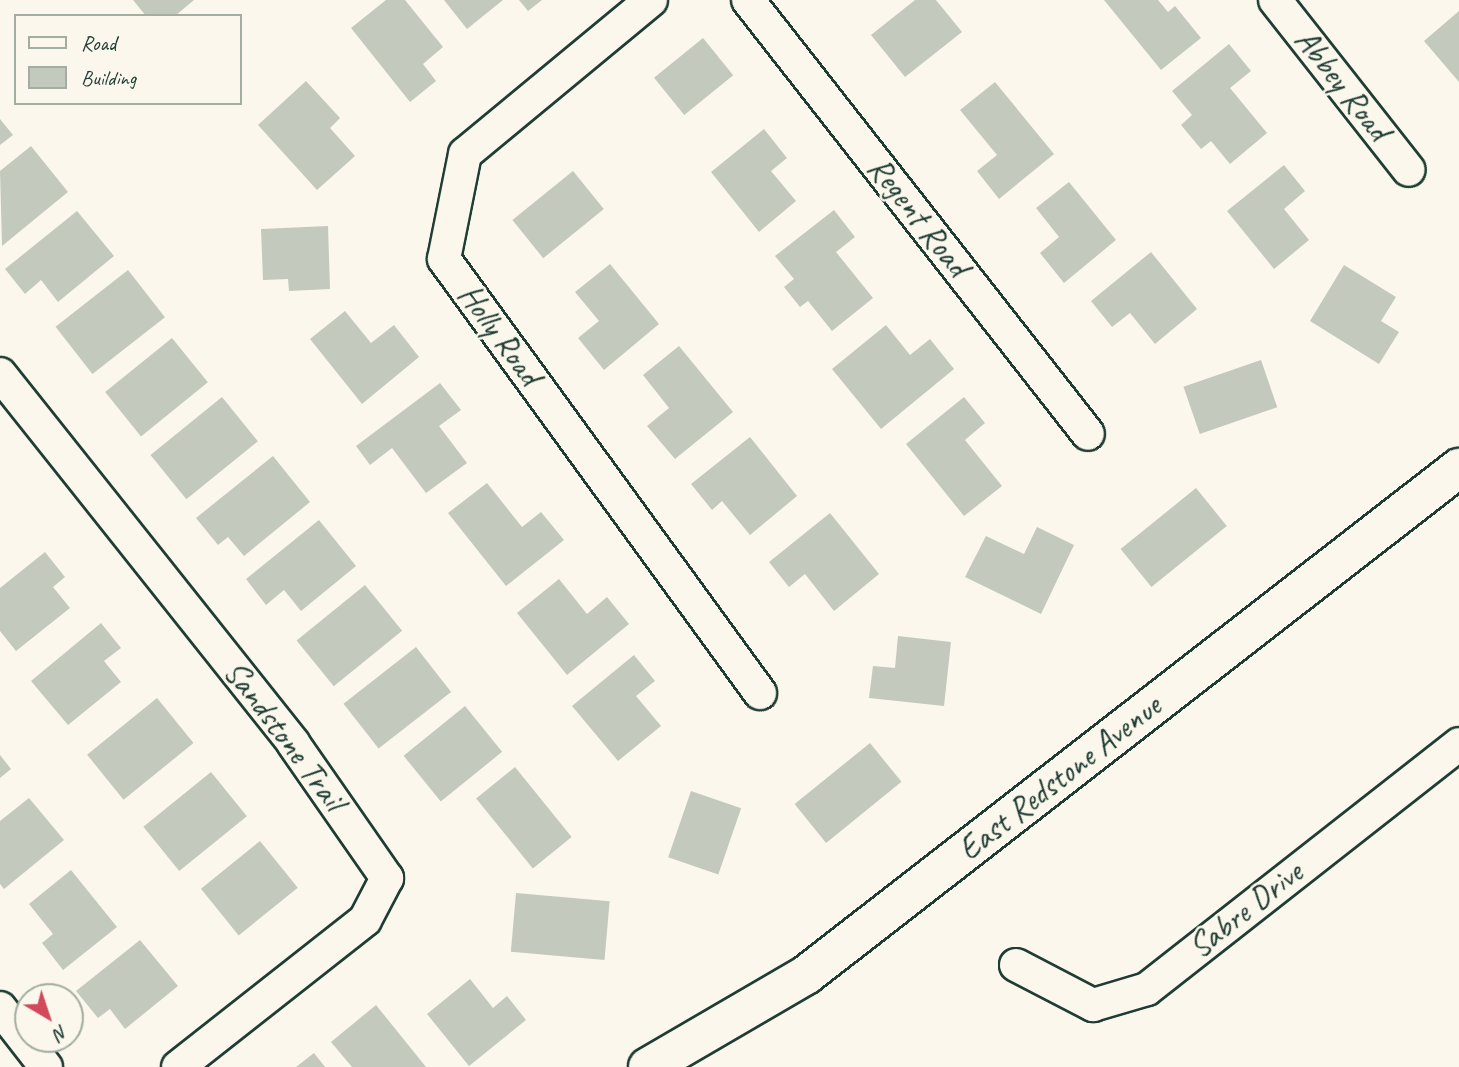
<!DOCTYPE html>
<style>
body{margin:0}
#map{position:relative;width:1459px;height:1067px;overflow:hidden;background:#fbf7ec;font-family:Caveat,sans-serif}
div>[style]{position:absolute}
.building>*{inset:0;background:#c4c9be;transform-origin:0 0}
.roads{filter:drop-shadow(2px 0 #1f3d34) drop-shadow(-2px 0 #1f3d34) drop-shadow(0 2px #1f3d34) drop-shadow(0 -2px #1f3d34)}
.minor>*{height:32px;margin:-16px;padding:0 16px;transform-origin:16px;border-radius:16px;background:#fbf7ec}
.tertiary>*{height:38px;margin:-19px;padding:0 19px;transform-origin:19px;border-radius:19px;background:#fbf7ec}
span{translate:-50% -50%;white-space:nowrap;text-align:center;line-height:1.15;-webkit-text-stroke:5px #fbf7ec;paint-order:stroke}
.street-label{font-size:33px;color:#1f3d34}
.legend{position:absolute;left:14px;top:14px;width:228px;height:91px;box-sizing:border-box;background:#fbf7ec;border:2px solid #a3ada2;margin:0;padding:9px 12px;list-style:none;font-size:21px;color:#1f3d34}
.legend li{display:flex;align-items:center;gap:14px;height:35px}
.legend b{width:35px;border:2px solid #a3ada2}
.north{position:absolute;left:14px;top:983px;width:70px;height:70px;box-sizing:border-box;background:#fbf7ec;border:2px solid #a3ada2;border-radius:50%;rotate:141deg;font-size:19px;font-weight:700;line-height:28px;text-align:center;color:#1f3d34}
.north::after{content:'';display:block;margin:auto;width:24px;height:32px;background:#d1495b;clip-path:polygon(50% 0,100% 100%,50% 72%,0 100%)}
</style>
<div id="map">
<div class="building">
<div style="clip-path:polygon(133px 0,194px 0,175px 16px,146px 16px)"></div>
<div style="clip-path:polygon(386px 0,405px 0,443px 47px,423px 64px,436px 81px,410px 102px,351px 28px)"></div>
<div style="clip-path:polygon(444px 0,503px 0,467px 29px)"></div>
<div style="clip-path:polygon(519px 0,542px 0,528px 11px)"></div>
<div style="clip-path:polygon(915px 0,936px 0,962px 32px,905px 77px,871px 35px)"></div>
<div style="clip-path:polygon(1104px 0,1158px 0,1168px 12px,1175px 6px,1201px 38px,1161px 70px)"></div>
<div style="clip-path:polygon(1459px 11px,1459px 82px,1424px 41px)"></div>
<div style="left:703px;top:38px;width:48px;height:63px;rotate:51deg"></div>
<div style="clip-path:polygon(1229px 44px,1251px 71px,1230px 88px,1267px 133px,1230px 164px,1211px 141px,1201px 149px,1181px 125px,1192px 115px,1172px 91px)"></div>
<div style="clip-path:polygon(306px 81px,340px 118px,330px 128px,355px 156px,317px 190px,258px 125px)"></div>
<div style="clip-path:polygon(995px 82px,1054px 154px,999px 199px,977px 171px,997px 155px,960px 110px)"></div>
<div style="clip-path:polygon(0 119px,13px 135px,0 145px)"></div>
<div style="clip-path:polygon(764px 129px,787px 158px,771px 171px,796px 201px,759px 232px,711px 172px)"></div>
<div style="clip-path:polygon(31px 146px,68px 192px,2px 246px,0 171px)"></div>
<div style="clip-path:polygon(1284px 165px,1305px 191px,1284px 209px,1309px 240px,1274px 269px,1227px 211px)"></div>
<div style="left:573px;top:171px;width:49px;height:78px;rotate:51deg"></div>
<div style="clip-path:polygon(1069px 182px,1116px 240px,1064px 283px,1040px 253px,1059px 237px,1036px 208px)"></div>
<div style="clip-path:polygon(834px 210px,855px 237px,836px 252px,873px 298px,832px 331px,808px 301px,800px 307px,784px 287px,794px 279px,775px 256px)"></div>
<div style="clip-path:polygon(77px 211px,114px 256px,58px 302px,41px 280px,25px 294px,5px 269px)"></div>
<div style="clip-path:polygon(328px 226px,330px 289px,289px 291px,288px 279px,263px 280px,261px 229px)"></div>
<div style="clip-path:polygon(1151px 252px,1197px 309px,1155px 344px,1130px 313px,1112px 327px,1091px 301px)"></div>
<div style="clip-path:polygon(610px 264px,659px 324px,604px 370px,578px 338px,599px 321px,575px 292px)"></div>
<div style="clip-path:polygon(1344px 265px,1396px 297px,1381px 321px,1399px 332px,1379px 364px,1310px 321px)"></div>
<div style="left:128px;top:270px;width:60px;height:92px;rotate:52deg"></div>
<div style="clip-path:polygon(345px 311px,371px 343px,394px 325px,419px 357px,362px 404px,310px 339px)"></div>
<div style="clip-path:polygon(886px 325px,910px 355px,930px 339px,954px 369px,881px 429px,832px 369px)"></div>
<div style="left:172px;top:338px;width:57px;height:86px;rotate:51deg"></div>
<div style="clip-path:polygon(679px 346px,733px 412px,675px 459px,647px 426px,669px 408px,643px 375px)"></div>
<div style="left:1261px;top:360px;width:50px;height:82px;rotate:71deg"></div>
<div style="clip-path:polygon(440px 383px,461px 410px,439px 426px,467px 463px,426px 493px,392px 448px,370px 465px,356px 446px)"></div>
<div style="left:222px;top:397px;width:57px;height:92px;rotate:51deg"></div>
<div style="clip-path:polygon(964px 397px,985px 423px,965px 440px,1002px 486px,964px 516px,906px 444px)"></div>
<div style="clip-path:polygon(750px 437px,797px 496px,750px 535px,722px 501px,712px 510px,691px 484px)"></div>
<div style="clip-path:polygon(273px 456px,310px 502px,244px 556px,228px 537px,218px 545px,196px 518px)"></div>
<div style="clip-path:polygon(487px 483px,522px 527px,541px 512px,564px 540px,506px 586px,448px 513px)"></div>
<div style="left:1196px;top:488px;width:49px;height:97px;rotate:51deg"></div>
<div style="clip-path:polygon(830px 513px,879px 574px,834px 611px,805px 574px,789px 587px,769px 562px)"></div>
<div style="clip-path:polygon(319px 520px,356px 566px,301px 611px,284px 590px,266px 605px,246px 579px)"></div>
<div style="clip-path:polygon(1037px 527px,1074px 545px,1041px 614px,965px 577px,986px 536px,1024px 554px)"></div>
<div style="clip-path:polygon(45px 552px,65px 577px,53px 587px,70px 608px,16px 651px,0 631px,0 588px)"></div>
<div style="clip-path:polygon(559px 579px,587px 614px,607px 597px,629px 624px,567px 675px,517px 613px)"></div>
<div style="left:365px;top:585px;width:59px;height:88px;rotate:51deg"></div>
<div style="clip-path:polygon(101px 623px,121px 648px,104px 661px,121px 682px,68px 725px,31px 681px)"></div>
<div style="clip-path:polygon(898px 636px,951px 642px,944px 706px,869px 698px,873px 666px,895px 668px)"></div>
<div style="left:416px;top:647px;width:57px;height:92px;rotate:52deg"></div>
<div style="clip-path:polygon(634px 655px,655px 681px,636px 696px,661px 726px,618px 761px,572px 706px)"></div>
<div style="left:157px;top:698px;width:58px;height:90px;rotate:51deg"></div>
<div style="left:465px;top:706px;width:59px;height:79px;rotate:51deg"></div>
<div style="left:870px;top:743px;width:50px;height:97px;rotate:51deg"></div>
<div style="clip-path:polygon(0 755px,11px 769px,0 778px)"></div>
<div style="left:515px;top:767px;width:90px;height:50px;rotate:51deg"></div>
<div style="left:211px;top:772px;width:57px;height:87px;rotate:51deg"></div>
<div style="left:691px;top:791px;width:53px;height:70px;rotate:19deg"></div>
<div style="clip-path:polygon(29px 798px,64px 840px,4px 889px,0 884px,0 821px)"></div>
<div style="left:260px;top:841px;width:60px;height:76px;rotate:51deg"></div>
<div style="clip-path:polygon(71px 870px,117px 927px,63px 970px,42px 943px,53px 934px,29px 904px)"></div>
<div style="left:516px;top:893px;width:94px;height:59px;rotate:5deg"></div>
<div style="clip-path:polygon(140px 940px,178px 986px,125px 1029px,110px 1009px,98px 1018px,76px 991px)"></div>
<div style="clip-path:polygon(470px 979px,493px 1008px,507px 996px,526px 1020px,469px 1066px,427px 1014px)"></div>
<div style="clip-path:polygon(376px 1005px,426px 1067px,352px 1067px,331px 1042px)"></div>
<div style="clip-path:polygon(314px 1053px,325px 1067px,296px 1067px)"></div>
</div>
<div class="roads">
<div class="minor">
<div style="left:651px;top:0;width:241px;rotate:140.4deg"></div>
<div style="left:465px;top:154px;width:107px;rotate:101.3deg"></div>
<div style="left:444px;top:259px;width:537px;rotate:53.94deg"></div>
<div style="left:748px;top:0;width:551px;rotate:51.92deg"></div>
<div style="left:1275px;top:0;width:216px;rotate:51.8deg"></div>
<div style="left:0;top:374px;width:471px;rotate:51.5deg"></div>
<div style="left:293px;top:743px;width:165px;rotate:55.2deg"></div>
<div style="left:387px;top:878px;width:47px;rotate:117.6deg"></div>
<div style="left:365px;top:920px;width:238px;rotate:141.8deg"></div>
<div style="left:1016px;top:965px;width:87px;rotate:27.5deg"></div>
<div style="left:1093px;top:1005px;width:56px;rotate:-16.5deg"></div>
<div style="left:1147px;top:989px;width:397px;rotate:-38.1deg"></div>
<div style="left:0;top:1008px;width:75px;rotate:52.1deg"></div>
</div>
<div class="tertiary">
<div style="left:648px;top:1067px;width:183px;rotate:-30.2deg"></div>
<div style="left:806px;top:975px;width:827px;rotate:-37.83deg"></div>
</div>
</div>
<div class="street-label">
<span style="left:1342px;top:85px;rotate:52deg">Abbey Road</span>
<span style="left:918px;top:217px;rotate:52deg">Regent Road</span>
<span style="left:499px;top:335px;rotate:54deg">Holly Road</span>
<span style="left:284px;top:736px;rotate:53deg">Sandstone Trail</span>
<span style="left:1060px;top:778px;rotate:-38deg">East Redstone Avenue</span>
<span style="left:1246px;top:910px;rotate:-38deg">Sabre Drive</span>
</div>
<ul class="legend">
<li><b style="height:9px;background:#fbf7ec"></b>Road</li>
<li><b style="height:19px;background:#c4c9be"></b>Building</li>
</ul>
<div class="north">N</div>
</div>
